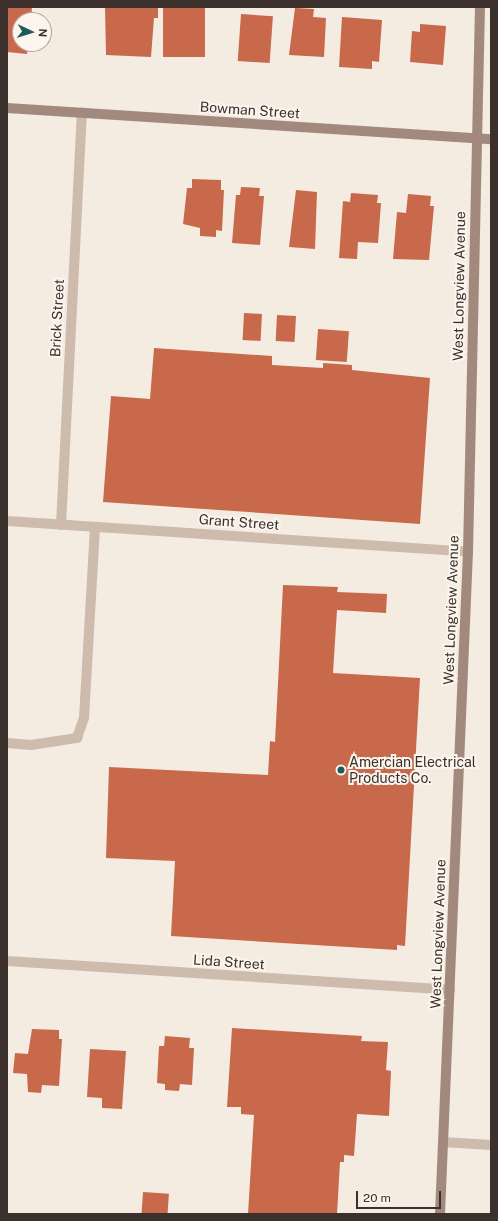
<!DOCTYPE html>
<style>
body{margin:0}
#map{position:relative;width:498px;height:1221px;overflow:hidden;background:#f4ebe1;font-family:"Public Sans",sans-serif}
div>[style]{position:absolute}
.building>*{inset:0;background:#c8694b;transform-origin:0 0}
.lane>*{height:10px;margin:-5px;padding:0 5px;transform-origin:5px;border-radius:5px;background:#cdbbac}
.street>*{height:10px;margin:-5px;padding:0 5px;transform-origin:5px;border-radius:5px;background:#cdbbac}
.secondary>*{height:10px;margin:-5px;padding:0 5px;transform-origin:5px;border-radius:5px;background:#a18a7d}
.dots>*{width:11px;height:11px;translate:-50% -50%;box-sizing:border-box;border:2px solid #fbf5ee;border-radius:50%}
span{translate:-50% -50%;white-space:nowrap;text-align:center;line-height:1.15;-webkit-text-stroke:4px #fbf5ee;paint-order:stroke}
.street-label{font-size:14px;color:#3b302b}
.poi-label{font-size:14px;color:#3b302b}
.left{translate:0 -50%;text-align:left}
.frame{position:absolute;inset:0;border:8px solid #3b302b;pointer-events:none}
.north{position:absolute;left:12px;top:12px;width:40px;height:40px;box-sizing:border-box;background:#fbf5ee;border:1px solid #aea6a0;border-radius:50%;rotate:94deg;font-size:11px;font-weight:700;line-height:16px;text-align:center;color:#3b302b}
.north::after{content:'';display:block;margin:auto;width:14px;height:18px;background:#1f5a5e;clip-path:polygon(50% 0,100% 100%,50% 72%,0 100%)}
.scale{position:absolute;left:356px;top:1191px;width:85px;height:18px;box-sizing:border-box;border:2px solid #3b302b;border-top:0;padding-left:5px;font-size:12px;line-height:14px;white-space:nowrap;color:#3b302b;-webkit-text-stroke:3px #fbf5ee;paint-order:stroke}
</style>
<div id="map">
<div class="building">
<div style="clip-path:polygon(7px 7px,32px 7px,31px 20px,20px 20px,20px 44px,28px 44px,27px 54px,7px 52px)"></div>
<div style="clip-path:polygon(105px 7px,158px 7px,158px 18px,154px 18px,151px 57px,106px 55px)"></div>
<div style="left:163px;top:7px;width:42px;height:50px"></div>
<div style="clip-path:polygon(295px 8px,314px 9px,313px 17px,326px 18px,324px 57px,289px 55px)"></div>
<div style="left:241px;top:14px;width:32px;height:47px;rotate:4deg"></div>
<div style="clip-path:polygon(342px 17px,382px 20px,379px 62px,372px 61px,372px 69px,339px 67px)"></div>
<div style="clip-path:polygon(420px 24px,446px 26px,443px 65px,410px 62px,412px 31px,420px 32px)"></div>
<div style="clip-path:polygon(192px 179px,221px 180px,221px 190px,224px 190px,222px 231px,216px 230px,216px 237px,200px 236px,200px 228px,183px 224px,187px 188px,192px 188px)"></div>
<div style="clip-path:polygon(241px 187px,260px 188px,259px 196px,264px 196px,260px 245px,232px 243px,236px 195px,240px 195px)"></div>
<div style="clip-path:polygon(296px 190px,317px 192px,315px 249px,289px 247px)"></div>
<div style="clip-path:polygon(351px 193px,378px 195px,377px 203px,381px 203px,378px 243px,358px 242px,357px 259px,339px 258px,343px 201px,350px 202px)"></div>
<div style="clip-path:polygon(408px 194px,431px 196px,430px 206px,434px 206px,429px 260px,393px 259px,397px 212px,406px 213px)"></div>
<div style="left:244px;top:313px;width:18px;height:27px;rotate:3deg"></div>
<div style="left:277px;top:315px;width:19px;height:26px;rotate:3deg"></div>
<div style="left:318px;top:329px;width:31px;height:31px;rotate:4deg"></div>
<div style="clip-path:polygon(154px 348px,272px 356px,272px 365px,323px 368px,323px 363px,352px 365px,352px 370px,430px 378px,420px 524px,103px 502px,111px 396px,150px 399px)"></div>
<div style="clip-path:polygon(283px 585px,338px 587px,337px 592px,387px 594px,386px 613px,337px 610px,333px 673px,420px 678px,405px 946px,397px 945px,397px 950px,171px 936px,175px 861px,106px 858px,109px 767px,268px 775px,270px 741px,275px 742px)"></div>
<div style="clip-path:polygon(232px 1028px,362px 1036px,361px 1041px,388px 1042px,386px 1070px,391px 1071px,389px 1116px,357px 1114px,354px 1156px,344px 1155px,344px 1162px,340px 1162px,337px 1214px,248px 1214px,254px 1115px,241px 1114px,241px 1107px,227px 1107px)"></div>
<div style="clip-path:polygon(32px 1029px,59px 1030px,59px 1039px,62px 1039px,59px 1086px,42px 1085px,41px 1093px,28px 1092px,27px 1074px,13px 1073px,15px 1053px,28px 1054px)"></div>
<div style="clip-path:polygon(165px 1036px,190px 1038px,189px 1048px,194px 1048px,192px 1085px,180px 1084px,179px 1091px,165px 1090px,165px 1084px,157px 1083px,159px 1046px,164px 1046px)"></div>
<div style="clip-path:polygon(90px 1049px,126px 1051px,122px 1109px,102px 1108px,102px 1098px,87px 1097px)"></div>
<div style="left:143px;top:1192px;width:26px;height:22px;rotate:4deg"></div>
</div>
<div class="lane">
<div style="left:7px;top:743px;width:24px;rotate:5deg"></div>
<div style="left:31px;top:745px;width:47px;rotate:-8.7deg"></div>
<div style="left:77px;top:738px;width:21px;rotate:-71deg"></div>
<div style="left:84px;top:718px;width:191px;rotate:-86.7deg"></div>
</div>
<div class="street">
<div style="left:7px;top:521px;width:462px;rotate:3.8deg"></div>
<div style="left:61px;top:525px;width:413px;rotate:-87.1deg"></div>
<div style="left:7px;top:961px;width:444px;rotate:3.7deg"></div>
<div style="left:443px;top:1142px;width:48px;rotate:3.6deg"></div>
</div>
<div class="secondary">
<div style="left:7px;top:108px;width:485px;rotate:3.7deg"></div>
<div style="left:440px;top:1214px;width:663px;rotate:-87.58deg"></div>
<div style="left:468px;top:552px;width:545px;rotate:-88.74deg"></div>
</div>
<div class="dots">
<div style="left:341px;top:770px;background:#1f5a5e"></div>
</div>
<div class="street-label">
<span style="left:250px;top:110px;rotate:4deg">Bowman Street</span>
<span style="left:459px;top:286px;rotate:-89deg">West Longview Avenue</span>
<span style="left:57px;top:318px;rotate:-87deg">Brick Street</span>
<span style="left:239px;top:522px;rotate:4deg">Grant Street</span>
<span style="left:451px;top:610px;rotate:-88deg">West Longview Avenue</span>
<span style="left:438px;top:934px;rotate:-88deg">West Longview Avenue</span>
<span style="left:229px;top:962px;rotate:4deg">Lida Street</span>
</div>
<div class="poi-label">
<span class="left" style="left:349px;top:770px">Amercian Electrical<br>Products Co.</span>
</div>
<div class="frame"></div>
<div class="north">N</div>
<div class="scale">20 m</div>
</div>
